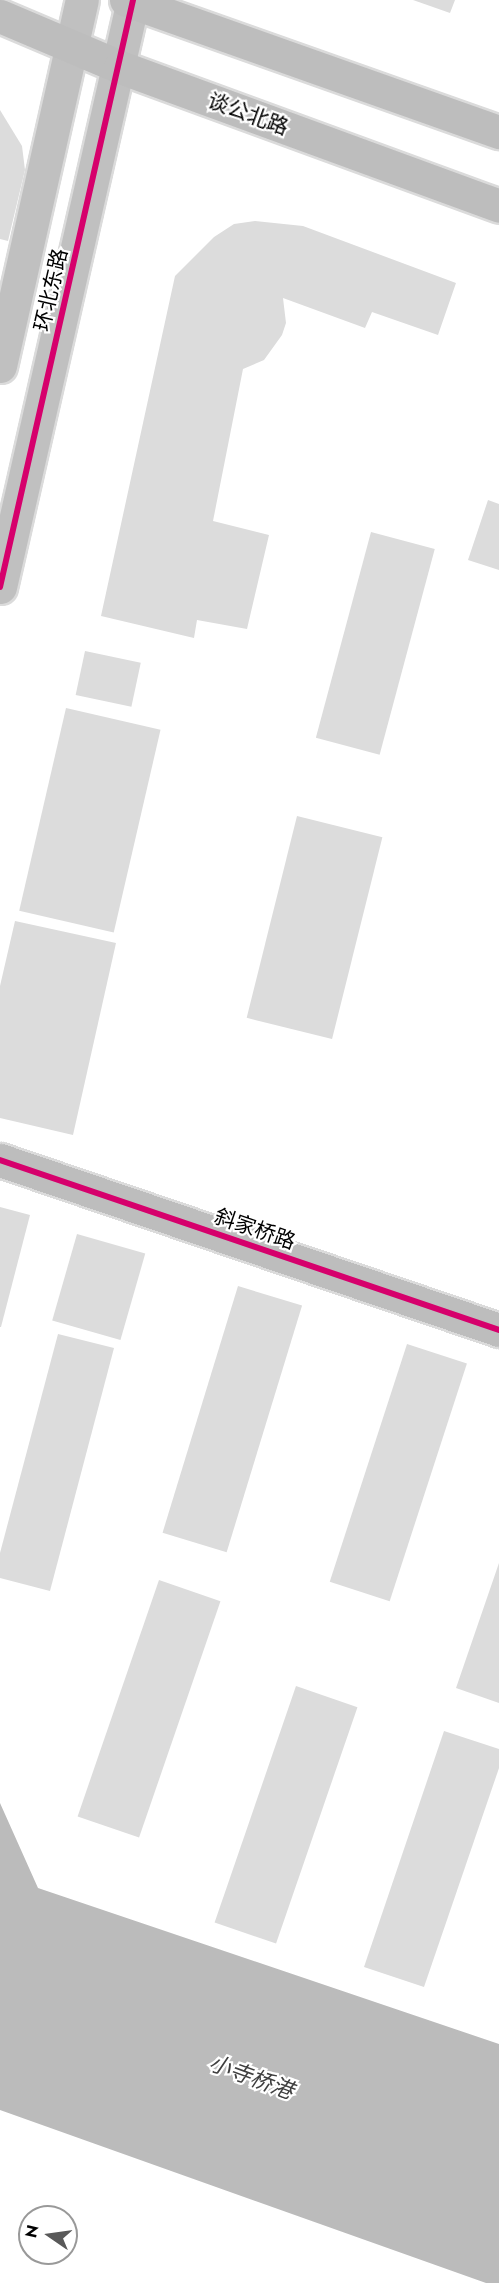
<!DOCTYPE html>
<meta charset="utf-8">
<style>
body{margin:0}
#map{position:relative;width:499px;height:2283px;overflow:hidden;background:#fff;font-family:Jost,"Noto Sans SC",sans-serif}
div>[style]{position:absolute}
.water>*{inset:0;background:#bbb}
.building>*{inset:0;background:#dcdcdc;transform-origin:0 0}
.roads{filter:drop-shadow(2px 0 #dbdbdb) drop-shadow(-2px 0 #dbdbdb) drop-shadow(0 2px #dbdbdb) drop-shadow(0 -2px #dbdbdb)}
.street>*{height:33px;margin:-16.5px;padding:0 16.5px;transform-origin:16.5px;border-radius:16.5px;background:#bdbdbd}
.secondary>*{height:33px;margin:-16.5px;padding:0 16.5px;transform-origin:16.5px;border-radius:16.5px;background:#c0c0c0}
.primary>*{height:33px;margin:-16.5px;padding:0 16.5px;transform-origin:16.5px;border-radius:16.5px;background:#bdbdbd}
.cycleway>*{height:6px;margin:-3px;padding:0 3px;transform-origin:3px;border-radius:3px;background:#d6006c}
span{translate:-50% -50%;white-space:nowrap;text-align:center;line-height:1.15;-webkit-text-stroke:4.5px #fff;paint-order:stroke}
.street-label{font-size:21px;color:#000}
.water-label{font-size:22px;color:#3f3f3f;font-style:italic}
.north{position:absolute;left:18px;top:2205px;width:60px;height:60px;box-sizing:border-box;background:#fff;border:2px solid #999;border-radius:50%;rotate:283deg;font-size:16px;font-weight:700;line-height:24px;text-align:center;color:#000}
.north::after{content:'';display:block;margin:auto;width:21px;height:27px;background:#595959;clip-path:polygon(50% 0,100% 100%,50% 72%,0 100%)}
</style>
<div id="map">
<div class="water">
<div style="clip-path:polygon(0 1803px,38px 1888px,499px 2044px,499px 2283px,486px 2283px,0 2110px)"></div>
</div>
<div class="building">
<div style="clip-path:polygon(413px 0,455px 0,450px 13px)"></div>
<div style="clip-path:polygon(0 110px,22px 146px,25px 170px,8px 241px,0 239px)"></div>
<div style="clip-path:polygon(255px 221px,303px 226px,456px 283px,438px 335px,372px 312px,365px 328px,283px 298px,286px 323px,282px 335px,264px 360px,243px 369px,213px 521px,269px 535px,247px 629px,197px 620px,194px 638px,101px 616px,175px 276px,214px 237px,234px 224px)"></div>
<div style="clip-path:polygon(488px 500px,499px 504px,499px 570px,468px 560px)"></div>
<div style="left:371px;top:532px;width:66px;height:213px;rotate:15deg"></div>
<div style="left:85px;top:651px;width:57px;height:45px;rotate:12deg"></div>
<div style="left:66px;top:708px;width:97px;height:208px;rotate:13deg"></div>
<div style="left:297px;top:816px;width:88px;height:208px;rotate:14deg"></div>
<div style="clip-path:polygon(15px 921px,116px 943px,73px 1135px,0 1118px,0 986px)"></div>
<div style="clip-path:polygon(0 1207px,30px 1215px,1px 1327px,0 1327px)"></div>
<div style="left:77px;top:1234px;width:71px;height:90px;rotate:16deg"></div>
<div style="left:238px;top:1286px;width:67px;height:258px;rotate:17deg"></div>
<div style="clip-path:polygon(58px 1334px,114px 1348px,50px 1591px,0 1578px,0 1553px)"></div>
<div style="left:407px;top:1344px;width:63px;height:250px;rotate:18deg"></div>
<div style="clip-path:polygon(499px 1563px,499px 1703px,456px 1688px)"></div>
<div style="left:159px;top:1580px;width:65px;height:250px;rotate:19deg"></div>
<div style="left:296px;top:1686px;width:65px;height:250px;rotate:19deg"></div>
<div style="clip-path:polygon(444px 1731px,499px 1749px,499px 1768px,424px 1987px,364px 1967px)"></div>
</div>
<div class="roads">
<div class="street">
<div style="left:0;top:1160px;width:527px;rotate:18.81deg"></div>
</div>
<div class="secondary">
<div style="left:0;top:366px;width:375px;rotate:-77.4deg"></div>
<div style="left:0;top:587px;width:602px;rotate:-77.23deg"></div>
</div>
<div class="primary">
<div style="left:126px;top:0;width:396px;rotate:19.5deg"></div>
<div style="left:0;top:16px;width:130px;rotate:23deg"></div>
<div style="left:120px;top:67px;width:404px;rotate:20.1deg"></div>
</div>
</div>
<div class="cycleway">
<div style="left:0;top:587px;width:602px;rotate:-77.23deg"></div>
<div style="left:0;top:1160px;width:527px;rotate:18.81deg"></div>
</div>
<div class="street-label">
<span style="left:248px;top:114px;rotate:20deg">谈公北路</span>
<span style="left:51px;top:290px;rotate:-77deg">环北东路</span>
<span style="left:255px;top:1229px;rotate:19deg">斜家桥路</span>
</div>
<div class="water-label">
<span style="left:251px;top:2077px;rotate:20deg">小寺桥港</span>
</div>
<div class="north">N</div>
</div>
